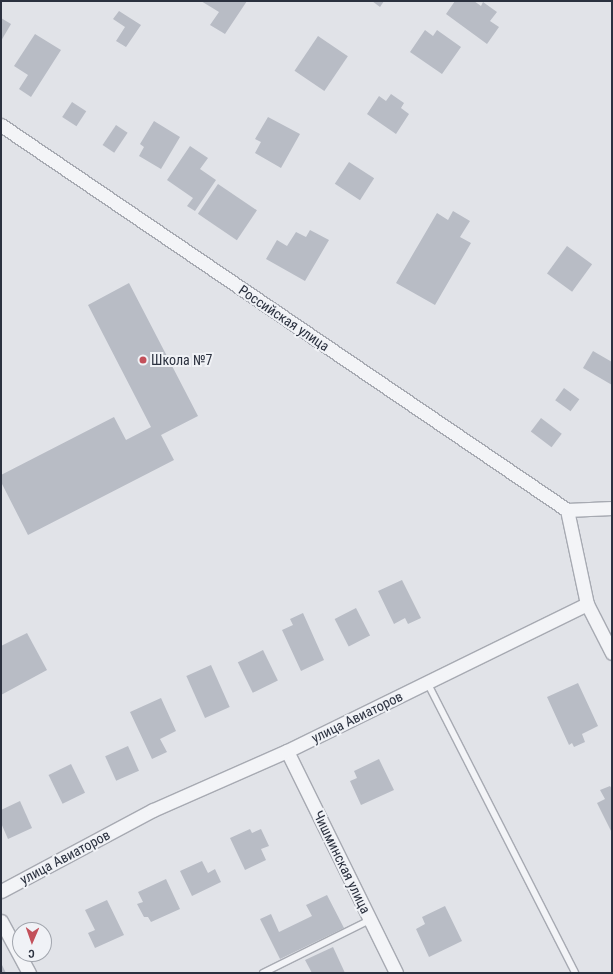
<!DOCTYPE html>
<meta charset="utf-8">
<style>
body{margin:0}
#map{position:relative;width:613px;height:974px;overflow:hidden;background:#e1e3e8;font-family:"Roboto Condensed",sans-serif}
div>[style]{position:absolute}
.building>*{inset:0;background:#b8bcc5;transform-origin:0 0}
.roads{filter:drop-shadow(1px 0 #a7aab2) drop-shadow(-1px 0 #a7aab2) drop-shadow(0 1px #a7aab2) drop-shadow(0 -1px #a7aab2)}
.lane>*{height:6px;margin:-3px;padding:0 3px;transform-origin:3px;border-radius:3px;background:#f3f4f7}
.street>*{height:13px;margin:-6.5px;padding:0 6.5px;transform-origin:6.5px;border-radius:6.5px;background:#f3f4f7}
.dots>*{width:11px;height:11px;translate:-50% -50%;box-sizing:border-box;border:2px solid #f0f2f6;border-radius:50%}
span{translate:-50% -50%;white-space:nowrap;text-align:center;line-height:1.15;-webkit-text-stroke:4px #f0f2f6;paint-order:stroke}
.street-label{font-size:14px;color:#2b313f}
.poi-label{font-size:14px;color:#2b313f}
.left{translate:0 -50%;text-align:left}
.frame{position:absolute;inset:0;border:2px solid #2b313f;pointer-events:none}
.north{position:absolute;left:12px;top:922px;width:40px;height:40px;box-sizing:border-box;background:#f0f2f6;border:1px solid #a1a5ad;border-radius:50%;rotate:182deg;font-size:11px;font-weight:700;line-height:16px;text-align:center;color:#2b313f}
.north::after{content:'';display:block;margin:auto;width:14px;height:18px;background:#c3505a;clip-path:polygon(50% 0,100% 100%,50% 72%,0 100%)}
</style>
<div id="map">
<div class="building">
<div style="clip-path:polygon(201px 1px,247px 1px,225px 34px,210px 25px,219px 12px)"></div>
<div style="clip-path:polygon(372px 1px,384px 1px,380px 7px)"></div>
<div style="clip-path:polygon(455px 1px,474px 1px,481px 6px,483px 2px,497px 12px,490px 21px,499px 27px,487px 44px,446px 14px)"></div>
<div style="clip-path:polygon(119px 11px,141px 25px,126px 47px,116px 41px,125px 27px,113px 19px)"></div>
<div style="clip-path:polygon(1px 18px,11px 24px,1px 41px)"></div>
<div style="clip-path:polygon(425px 30px,433px 36px,437px 30px,461px 47px,442px 74px,410px 52px)"></div>
<div style="clip-path:polygon(35px 34px,61px 50px,31px 97px,19px 89px,28px 75px,14px 66px)"></div>
<div style="left:318px;top:36px;width:36px;height:42px;rotate:34deg"></div>
<div style="clip-path:polygon(391px 94px,404px 103px,401px 108px,409px 114px,396px 134px,367px 114px,379px 96px,386px 101px)"></div>
<div style="left:72px;top:102px;width:17px;height:18px;rotate:33deg"></div>
<div style="clip-path:polygon(268px 117px,300px 134px,281px 168px,255px 153px,261px 142px,255px 139px)"></div>
<div style="clip-path:polygon(154px 121px,180px 137px,161px 169px,139px 156px,144px 147px,140px 144px)"></div>
<div style="left:116px;top:125px;width:14px;height:24px;rotate:34deg"></div>
<div style="clip-path:polygon(190px 146px,208px 158px,200px 169px,216px 180px,195px 211px,187px 206px,193px 198px,167px 180px)"></div>
<div style="left:349px;top:162px;width:30px;height:26px;rotate:33deg"></div>
<div style="left:218px;top:184px;width:47px;height:36px;rotate:34deg"></div>
<div style="clip-path:polygon(453px 211px,470px 221px,460px 237px,471px 243px,435px 305px,396px 283px,437px 213px,448px 220px)"></div>
<div style="clip-path:polygon(310px 230px,329px 240px,305px 281px,266px 259px,277px 240px,287px 246px,296px 232px,306px 237px)"></div>
<div style="left:567px;top:246px;width:31px;height:34px;rotate:36deg"></div>
<div style="clip-path:polygon(129px 283px,198px 416px,161px 435px,174px 460px,28px 535px,1px 482px,1px 475px,114px 417px,126px 440px,151px 427px,88px 305px)"></div>
<div style="clip-path:polygon(593px 351px,612px 362px,612px 385px,583px 368px)"></div>
<div style="left:564px;top:388px;width:19px;height:15px;rotate:36deg"></div>
<div style="left:541px;top:418px;width:26px;height:17px;rotate:37deg"></div>
<div style="clip-path:polygon(402px 580px,421px 618px,408px 624px,405px 618px,394px 624px,378px 591px)"></div>
<div style="left:356px;top:608px;width:31px;height:24px;rotate:63deg"></div>
<div style="clip-path:polygon(303px 613px,324px 660px,301px 671px,282px 630px,293px 625px,290px 619px)"></div>
<div style="clip-path:polygon(27px 633px,47px 670px,1px 695px,1px 646px)"></div>
<div style="left:263px;top:650px;width:34px;height:28px;rotate:64deg"></div>
<div style="left:211px;top:665px;width:46px;height:27px;rotate:66deg"></div>
<div style="clip-path:polygon(578px 683px,598px 726px,582px 734px,585px 742px,574px 747px,572px 743px,569px 745px,547px 697px)"></div>
<div style="clip-path:polygon(161px 698px,176px 731px,160px 739px,167px 752px,152px 759px,130px 712px)"></div>
<div style="left:128px;top:746px;width:27px;height:25px;rotate:66deg"></div>
<div style="clip-path:polygon(379px 759px,394px 790px,361px 805px,350px 781px,357px 778px,354px 771px)"></div>
<div style="left:71px;top:764px;width:32px;height:25px;rotate:64deg"></div>
<div style="clip-path:polygon(610px 786px,612px 789px,612px 833px,597px 803px,605px 799px,600px 790px)"></div>
<div style="clip-path:polygon(20px 801px,32px 828px,8px 839px,1px 823px,1px 810px)"></div>
<div style="clip-path:polygon(250px 829px,252px 833px,261px 829px,269px 846px,261px 849px,266px 860px,245px 870px,230px 838px)"></div>
<div style="clip-path:polygon(202px 861px,208px 873px,215px 869px,221px 882px,192px 896px,180px 871px)"></div>
<div style="clip-path:polygon(166px 879px,180px 909px,151px 922px,148px 917px,144px 917px,137px 904px,143px 902px,138px 892px)"></div>
<div style="clip-path:polygon(327px 895px,344px 928px,280px 959px,260px 919px,271px 914px,279px 932px,312px 916px,306px 905px)"></div>
<div style="clip-path:polygon(107px 900px,124px 935px,95px 948px,88px 933px,95px 930px,85px 910px)"></div>
<div style="clip-path:polygon(445px 906px,462px 941px,429px 957px,416px 929px,425px 924px,422px 917px)"></div>
<div style="clip-path:polygon(333px 947px,345px 973px,312px 973px,305px 960px)"></div>
<div style="clip-path:polygon(1px 963px,6px 973px,1px 973px)"></div>
</div>
<div class="roads">
<div class="lane">
<div style="left:427px;top:682px;width:326px;rotate:63deg"></div>
<div style="left:263px;top:973px;width:119px;rotate:-26.4deg"></div>
</div>
<div class="street">
<div style="left:1px;top:125px;width:685px;rotate:34.22deg"></div>
<div style="left:587px;top:604px;width:55px;rotate:63deg"></div>
<div style="left:287px;top:751px;width:247px;rotate:63.8deg"></div>
<div style="left:1px;top:891px;width:172px;rotate:-28.1deg"></div>
<div style="left:153px;top:810px;width:146px;rotate:-23.8deg"></div>
<div style="left:287px;top:751px;width:334px;rotate:-26.1deg"></div>
<div style="left:587px;top:604px;width:96px;rotate:-102deg"></div>
<div style="left:567px;top:510px;width:45px;rotate:-2.5deg"></div>
<div style="left:1px;top:921px;width:59px;rotate:61.7deg"></div>
</div>
</div>
<div class="dots">
<div style="left:143px;top:360px;background:#c3505a"></div>
</div>
<div class="street-label">
<span style="left:284px;top:318px;rotate:34deg">Российская улица</span>
<span style="left:357px;top:717px;rotate:-26deg">улица Авиаторов</span>
<span style="left:65px;top:857px;rotate:-28deg">улица Авиаторов</span>
<span style="left:342px;top:862px;rotate:64deg">Чишминская улица</span>
</div>
<div class="poi-label">
<span class="left" style="left:151px;top:360px">Школа №7</span>
</div>
<div class="frame"></div>
<div class="north">С</div>
</div>
